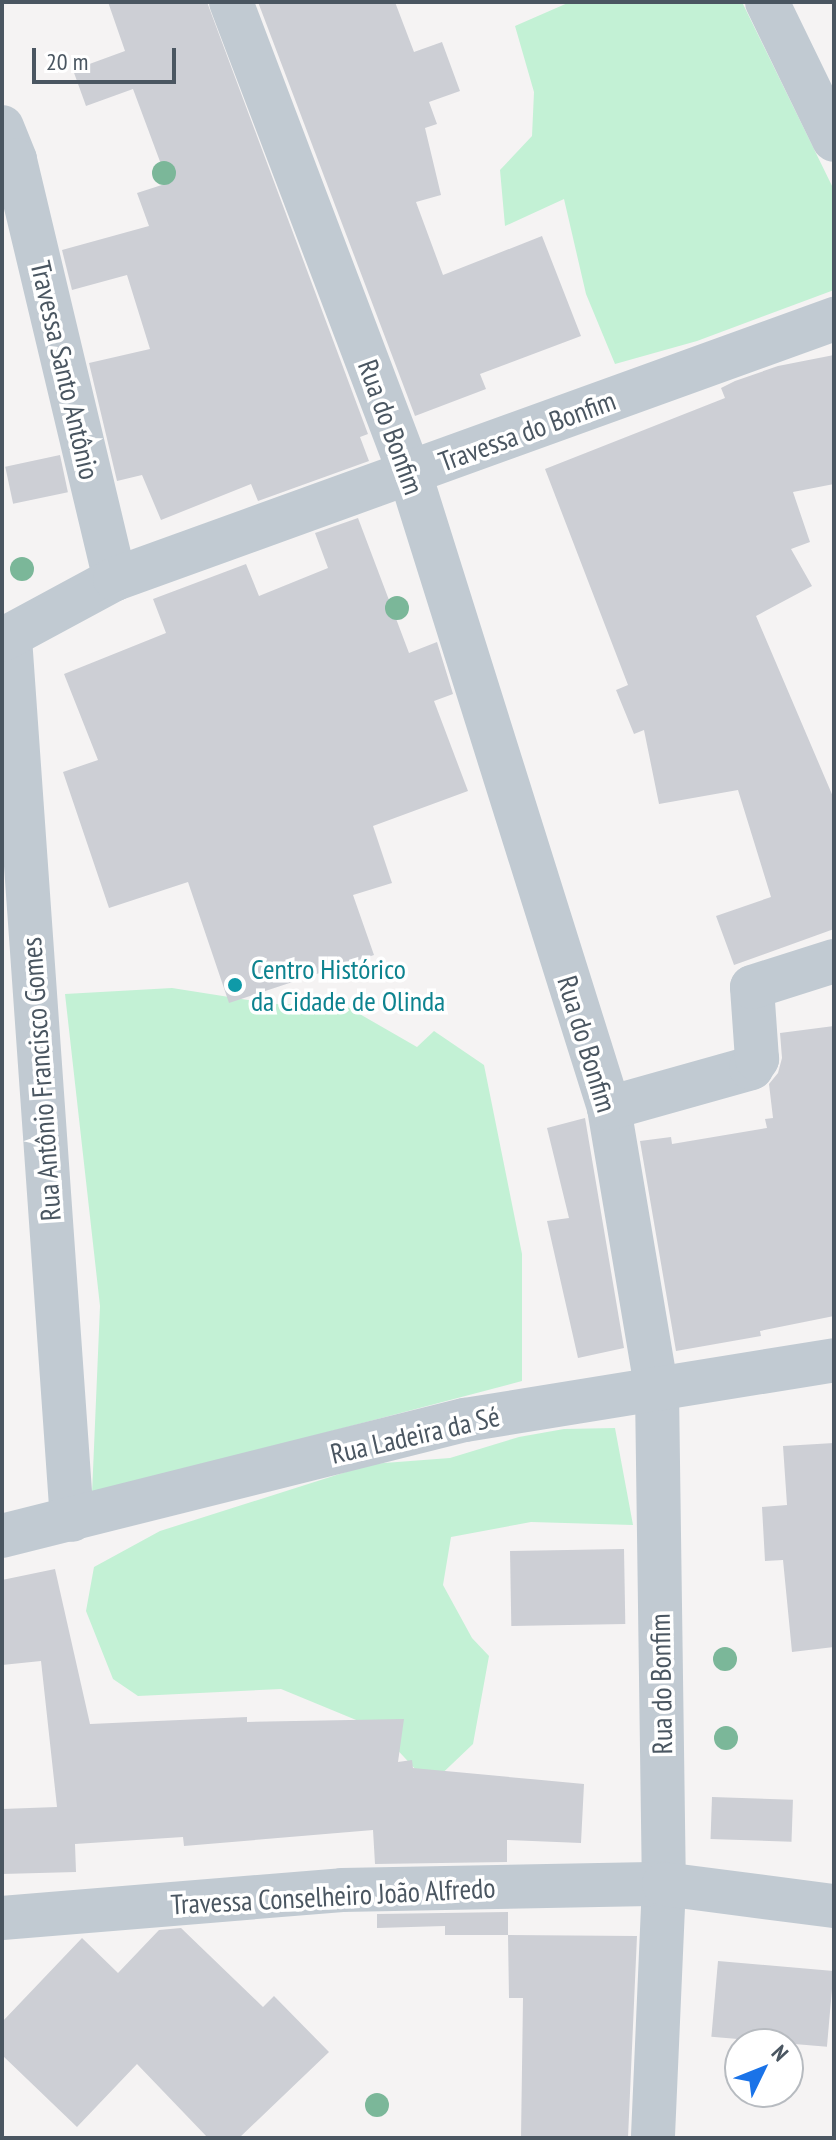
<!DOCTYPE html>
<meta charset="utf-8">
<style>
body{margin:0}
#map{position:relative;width:836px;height:2140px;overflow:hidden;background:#f5f3f3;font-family:"PT Sans Narrow",sans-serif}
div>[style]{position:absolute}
.green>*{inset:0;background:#c3f1d5}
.building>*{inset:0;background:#cdcfd5;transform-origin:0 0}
.minor>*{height:44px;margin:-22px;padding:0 22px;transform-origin:22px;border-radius:22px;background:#c1cad2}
.trees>*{width:24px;height:24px;margin:-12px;border-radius:50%;background:#7bb799}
.dots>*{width:22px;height:22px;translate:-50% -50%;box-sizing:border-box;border:4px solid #fff;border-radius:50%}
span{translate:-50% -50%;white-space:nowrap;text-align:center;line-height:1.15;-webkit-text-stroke:7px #fff;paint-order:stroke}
.street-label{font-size:28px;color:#4a5661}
.culture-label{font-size:28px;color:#0d838f}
.left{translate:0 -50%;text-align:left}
.frame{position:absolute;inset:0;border:4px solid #4a5661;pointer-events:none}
.north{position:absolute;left:724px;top:2028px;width:80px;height:80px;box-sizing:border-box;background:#fff;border:2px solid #b7bbc0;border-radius:50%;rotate:47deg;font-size:22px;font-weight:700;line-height:32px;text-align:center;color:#4a5661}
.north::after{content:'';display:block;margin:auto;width:28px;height:36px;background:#1a73e8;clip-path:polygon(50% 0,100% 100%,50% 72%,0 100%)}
.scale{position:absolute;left:32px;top:48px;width:144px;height:36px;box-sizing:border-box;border:4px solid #4a5661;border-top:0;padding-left:10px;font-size:24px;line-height:28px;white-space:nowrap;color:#4a5661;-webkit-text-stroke:6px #fff;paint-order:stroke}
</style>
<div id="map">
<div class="green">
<div style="clip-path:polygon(570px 2px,742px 2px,834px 190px,834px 290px,697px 341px,615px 364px,586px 294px,564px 199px,505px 226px,500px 170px,532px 136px,534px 92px,515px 26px)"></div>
<div style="clip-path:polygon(172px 988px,273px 1004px,344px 1005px,417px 1047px,434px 1031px,484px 1065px,522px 1254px,522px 1381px,92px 1494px,100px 1306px,65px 994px)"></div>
<div style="clip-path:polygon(615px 1428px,633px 1525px,531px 1522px,451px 1537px,443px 1585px,472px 1638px,489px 1656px,473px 1744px,430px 1785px,378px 1729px,281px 1689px,138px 1696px,113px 1679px,86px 1611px,94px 1567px,160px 1531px,371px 1464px,450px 1458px,519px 1437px,564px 1429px)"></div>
</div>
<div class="building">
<div style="clip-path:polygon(108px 2px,207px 2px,368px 434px,360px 437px,369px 461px,258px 501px,251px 484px,161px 520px,142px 475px,117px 481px,89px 363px,150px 349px,127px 275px,72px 290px,62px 250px,149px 226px,137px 193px,168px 183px,133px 89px,86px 106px,73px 70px,125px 51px)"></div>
<div style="clip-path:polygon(258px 2px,395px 2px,414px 52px,442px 42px,460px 91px,429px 102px,437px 124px,425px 128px,441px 195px,416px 202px,443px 275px,542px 236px,581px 336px,480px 374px,486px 389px,415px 416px)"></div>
<div style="clip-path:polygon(834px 355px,834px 484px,793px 492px,810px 542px,791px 549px,812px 586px,756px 616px,834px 799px,834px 929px,734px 965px,716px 916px,771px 897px,738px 790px,659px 804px,644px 730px,634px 734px,616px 690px,628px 685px,545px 469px,725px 398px,721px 388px,735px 381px,778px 366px)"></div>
<div style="left:60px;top:455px;width:38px;height:56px;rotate:78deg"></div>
<div style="clip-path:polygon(358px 518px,409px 653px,437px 642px,453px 694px,434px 701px,468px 791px,373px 826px,392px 883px,353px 895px,374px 955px,229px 1003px,188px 882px,109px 908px,63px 772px,98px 760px,64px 674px,166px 633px,153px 599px,246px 564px,259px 596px,328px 568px,315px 533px)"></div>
<div style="clip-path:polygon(834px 1026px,834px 1316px,760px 1331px,761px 1336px,676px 1351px,640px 1141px,671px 1137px,672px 1144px,767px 1128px,765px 1119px,773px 1118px,769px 1084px,778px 1073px,782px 1058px,780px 1033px)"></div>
<div style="clip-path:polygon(585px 1118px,624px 1348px,578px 1358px,547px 1221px,569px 1218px,547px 1128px)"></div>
<div style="clip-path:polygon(834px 1443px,834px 1647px,792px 1652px,783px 1560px,765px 1561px,762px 1507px,787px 1505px,783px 1446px)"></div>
<div style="left:624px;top:1549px;width:75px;height:114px;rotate:89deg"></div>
<div style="clip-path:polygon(55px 1569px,90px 1724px,247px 1717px,247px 1722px,404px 1719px,398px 1762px,412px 1760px,413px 1768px,584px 1784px,581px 1843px,507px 1840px,507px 1862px,375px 1864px,373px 1830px,184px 1846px,183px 1837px,75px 1844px,76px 1872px,2px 1874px,2px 1809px,57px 1807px,41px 1661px,2px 1665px,2px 1580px)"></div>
<div style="left:712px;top:1797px;width:81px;height:42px;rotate:2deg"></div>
<div style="clip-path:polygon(508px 1912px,508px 1935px,445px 1935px,445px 1926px,377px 1928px,377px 1914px)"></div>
<div style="clip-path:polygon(181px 1928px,263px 2007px,274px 1996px,329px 2052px,239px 2138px,208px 2138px,137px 2064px,77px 2127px,2px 2055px,2px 2022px,82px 1938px,118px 1973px,159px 1930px)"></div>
<div style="clip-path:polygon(508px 1935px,637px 1936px,628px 2138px,521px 2138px,523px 1998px,509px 1998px)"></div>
<div style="left:718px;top:1961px;width:116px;height:76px;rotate:5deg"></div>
</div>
<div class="minor">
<div style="left:231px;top:2px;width:505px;rotate:69.23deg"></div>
<div style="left:410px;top:474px;width:664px;rotate:72.57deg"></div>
<div style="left:609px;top:1108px;width:287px;rotate:80.4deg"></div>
<div style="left:657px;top:1391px;width:493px;rotate:89.2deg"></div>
<div style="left:664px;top:1884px;width:254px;rotate:92.5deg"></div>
<div style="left:767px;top:2px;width:153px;rotate:64.1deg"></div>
<div style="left:2px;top:127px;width:35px;rotate:68deg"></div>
<div style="left:15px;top:160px;width:431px;rotate:76.6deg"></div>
<div style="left:10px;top:638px;width:884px;rotate:85.98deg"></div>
<div style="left:2px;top:640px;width:128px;rotate:-28.4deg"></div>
<div style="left:115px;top:579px;width:765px;rotate:-19.88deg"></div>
<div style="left:609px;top:1108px;width:148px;rotate:-15.7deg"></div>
<div style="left:751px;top:1068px;width:11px;rotate:-56deg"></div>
<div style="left:757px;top:1059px;width:72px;rotate:-94deg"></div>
<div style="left:752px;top:987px;width:86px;rotate:-17.6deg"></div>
<div style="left:2px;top:1536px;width:477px;rotate:-14.1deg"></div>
<div style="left:465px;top:1420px;width:374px;rotate:-9.2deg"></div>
<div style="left:2px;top:1918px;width:341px;rotate:-4.7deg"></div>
<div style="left:342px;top:1890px;width:322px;rotate:-1.1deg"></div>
<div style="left:664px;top:1884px;width:171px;rotate:7.4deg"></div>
</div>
<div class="trees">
<div style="left:164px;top:173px"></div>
<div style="left:22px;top:569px"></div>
<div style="left:397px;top:608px"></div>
<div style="left:725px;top:1659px"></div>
<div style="left:726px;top:1738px"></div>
<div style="left:377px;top:2105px"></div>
</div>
<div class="dots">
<div style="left:235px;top:985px;background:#0f9aa8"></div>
</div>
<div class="street-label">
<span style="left:65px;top:370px;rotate:77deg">Travessa Santo Antônio</span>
<span style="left:391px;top:427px;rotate:70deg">Rua do Bonfim</span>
<span style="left:527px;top:431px;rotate:-20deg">Travessa do Bonfim</span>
<span style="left:587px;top:1044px;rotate:73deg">Rua do Bonfim</span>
<span style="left:41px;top:1079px;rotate:-94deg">Rua Antônio Francisco Gomes</span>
<span style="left:415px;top:1435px;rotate:-13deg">Rua Ladeira da Sé</span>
<span style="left:661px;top:1684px;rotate:-91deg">Rua do Bonfim</span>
<span style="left:333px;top:1896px;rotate:-3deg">Travessa Conselheiro João Alfredo</span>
</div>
<div class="culture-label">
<span class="left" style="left:251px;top:985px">Centro Histórico<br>da Cidade de Olinda</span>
</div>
<div class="frame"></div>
<div class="north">N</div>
<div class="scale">20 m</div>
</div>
